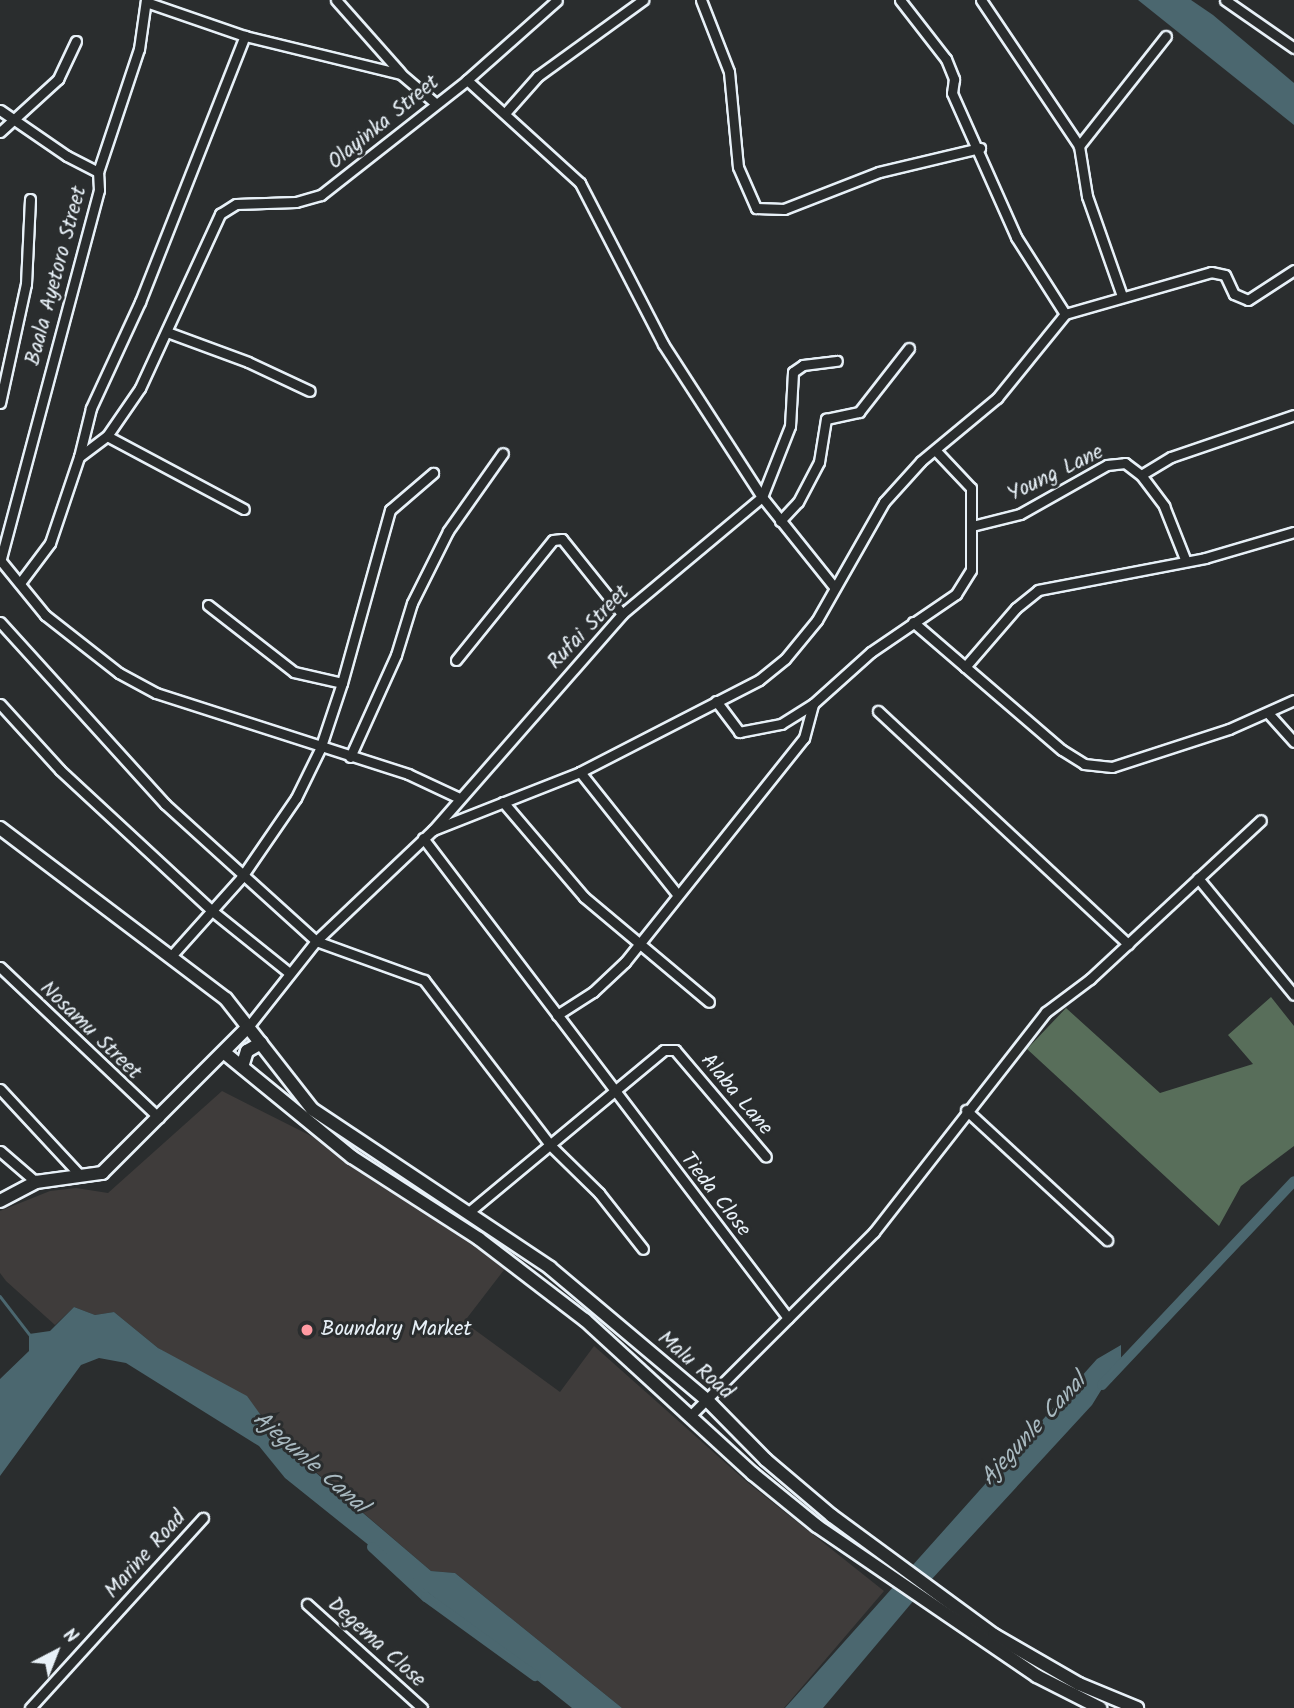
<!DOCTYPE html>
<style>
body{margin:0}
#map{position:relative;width:1294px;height:1708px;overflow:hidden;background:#2a2d2e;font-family:Kalam,sans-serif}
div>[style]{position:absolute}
.built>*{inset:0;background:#3f3c3b}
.green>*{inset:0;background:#586e5a}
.water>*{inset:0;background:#4b676f}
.stream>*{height:2.5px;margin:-1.25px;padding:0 1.25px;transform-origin:1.25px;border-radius:1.25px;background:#4b676f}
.canal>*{height:10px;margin:-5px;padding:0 5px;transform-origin:5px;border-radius:5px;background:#4b676f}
.roads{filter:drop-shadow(2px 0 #e8f1f8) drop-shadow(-2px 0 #e8f1f8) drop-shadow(0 2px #e8f1f8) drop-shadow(0 -2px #e8f1f8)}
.street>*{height:9px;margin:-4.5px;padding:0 4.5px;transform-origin:4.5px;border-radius:4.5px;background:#2a2d2e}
.secondary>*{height:12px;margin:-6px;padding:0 6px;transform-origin:6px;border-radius:6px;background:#2a2d2e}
.dots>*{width:19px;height:19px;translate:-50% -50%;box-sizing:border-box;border:4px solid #2a2d2e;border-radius:50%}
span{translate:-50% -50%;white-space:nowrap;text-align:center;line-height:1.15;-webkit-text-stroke:6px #2a2d2e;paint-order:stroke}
.street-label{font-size:21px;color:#e8f1f8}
.poi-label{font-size:21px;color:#e8f1f8}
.left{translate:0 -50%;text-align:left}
.water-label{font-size:23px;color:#a9bac1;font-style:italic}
.north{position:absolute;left:21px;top:1617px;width:70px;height:70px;-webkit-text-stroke:5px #2a2d2e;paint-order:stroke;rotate:42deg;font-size:19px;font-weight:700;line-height:28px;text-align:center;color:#e8f1f8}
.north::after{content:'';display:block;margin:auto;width:24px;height:32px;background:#e8f1f8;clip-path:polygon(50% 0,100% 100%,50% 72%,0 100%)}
</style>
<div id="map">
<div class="built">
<div style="clip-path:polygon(222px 1091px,341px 1151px,507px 1266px,464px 1322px,560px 1392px,594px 1346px,747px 1482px,884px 1591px,784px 1708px,622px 1708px,455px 1573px,431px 1571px,281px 1442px,267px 1418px,158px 1348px,114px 1312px,95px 1315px,74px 1307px,55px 1325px,6px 1281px,0 1273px,0 1211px,50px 1191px,76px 1188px,108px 1193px)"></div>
</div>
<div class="green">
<div style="clip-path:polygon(1271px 997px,1294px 1026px,1294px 1146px,1241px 1186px,1219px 1226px,1027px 1049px,1066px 1008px,1160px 1093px,1253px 1064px,1228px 1035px)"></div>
</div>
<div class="water">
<div style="clip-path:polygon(1138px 0,1191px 0,1213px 15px,1294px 83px,1294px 125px)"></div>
<div style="clip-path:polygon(74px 1307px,95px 1315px,114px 1312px,158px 1348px,247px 1396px,281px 1443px,431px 1571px,455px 1573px,622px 1708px,572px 1708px,285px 1478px,259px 1446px,126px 1363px,99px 1358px,81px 1365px,0 1476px,0 1379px,29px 1351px,29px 1334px,50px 1331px)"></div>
<div style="clip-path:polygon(1121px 1345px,1121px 1358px,1092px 1405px,931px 1580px,823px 1708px,785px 1708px,1097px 1359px)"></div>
</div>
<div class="stream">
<div style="left:0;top:1296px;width:49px;rotate:52.4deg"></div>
</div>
<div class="canal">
<div style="left:1102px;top:1385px;width:280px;rotate:-46.7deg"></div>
<div style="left:372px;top:1547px;width:74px;rotate:42.8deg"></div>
<div style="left:426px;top:1597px;width:135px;rotate:35.9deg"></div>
</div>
<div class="roads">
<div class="street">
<div style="left:336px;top:0;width:96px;rotate:48.4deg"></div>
<div style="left:701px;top:0;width:77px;rotate:68.7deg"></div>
<div style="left:729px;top:72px;width:95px;rotate:84.6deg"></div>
<div style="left:738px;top:167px;width:45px;rotate:66.3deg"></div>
<div style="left:756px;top:208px;width:28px;rotate:2deg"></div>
<div style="left:784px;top:209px;width:102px;rotate:-21.3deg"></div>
<div style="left:879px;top:172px;width:104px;rotate:-13.4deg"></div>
<div style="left:900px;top:0;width:75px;rotate:52.1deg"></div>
<div style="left:946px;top:59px;width:22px;rotate:68deg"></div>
<div style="left:954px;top:79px;width:14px;rotate:98deg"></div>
<div style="left:952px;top:93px;width:158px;rotate:66deg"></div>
<div style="left:1016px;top:237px;width:91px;rotate:57.5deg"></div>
<div style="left:981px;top:0;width:176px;rotate:56.1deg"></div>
<div style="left:1225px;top:0;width:84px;rotate:34.8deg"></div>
<div style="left:146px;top:2px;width:105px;rotate:19deg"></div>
<div style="left:245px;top:36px;width:161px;rotate:13.7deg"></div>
<div style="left:401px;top:74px;width:43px;rotate:40.3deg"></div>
<div style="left:467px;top:80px;width:153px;rotate:42.3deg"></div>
<div style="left:580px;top:183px;width:181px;rotate:62.7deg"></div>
<div style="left:663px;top:344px;width:182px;rotate:57.1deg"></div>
<div style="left:762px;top:497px;width:115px;rotate:51.3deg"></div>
<div style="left:0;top:110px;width:81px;rotate:34.5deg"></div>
<div style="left:67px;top:156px;width:35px;rotate:27deg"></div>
<div style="left:506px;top:112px;width:48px;rotate:-48.4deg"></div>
<div style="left:538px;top:76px;width:130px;rotate:-35.9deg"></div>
<div style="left:0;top:132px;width:79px;rotate:-42.4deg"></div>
<div style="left:58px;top:79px;width:42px;rotate:-64.7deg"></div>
<div style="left:1122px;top:296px;width:106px;rotate:-109.3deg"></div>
<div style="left:1087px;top:196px;width:51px;rotate:-99.1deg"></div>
<div style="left:1079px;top:146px;width:140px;rotate:-51.7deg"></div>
<div style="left:167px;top:332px;width:86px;rotate:20.3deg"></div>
<div style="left:248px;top:362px;width:68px;rotate:25.1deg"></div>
<div style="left:0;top:403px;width:122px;rotate:-77.7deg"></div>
<div style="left:26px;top:284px;width:85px;rotate:-87.3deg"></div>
<div style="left:107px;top:436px;width:155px;rotate:28.1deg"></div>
<div style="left:79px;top:457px;width:50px;rotate:-76.2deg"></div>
<div style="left:91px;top:408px;width:117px;rotate:-65.2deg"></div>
<div style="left:140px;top:302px;width:286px;rotate:-68.5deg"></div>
<div style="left:1141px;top:475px;width:35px;rotate:-31deg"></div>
<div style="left:1171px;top:457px;width:130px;rotate:-18.9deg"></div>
<div style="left:780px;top:521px;width:26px;rotate:-47deg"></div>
<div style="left:798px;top:502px;width:45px;rotate:-62.3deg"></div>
<div style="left:819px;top:462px;width:44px;rotate:-80.8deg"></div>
<div style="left:826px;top:419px;width:34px;rotate:-12deg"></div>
<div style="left:859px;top:412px;width:81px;rotate:-52deg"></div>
<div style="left:972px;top:526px;width:49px;rotate:-14deg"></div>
<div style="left:1020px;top:514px;width:100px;rotate:-29.4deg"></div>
<div style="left:1107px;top:465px;width:18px;rotate:-6deg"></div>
<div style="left:1125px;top:463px;width:20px;rotate:37deg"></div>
<div style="left:1141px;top:475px;width:39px;rotate:53deg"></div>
<div style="left:1164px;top:506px;width:57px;rotate:68.4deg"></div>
<div style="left:1px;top:561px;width:70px;rotate:50.8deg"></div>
<div style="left:45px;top:615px;width:94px;rotate:38.1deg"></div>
<div style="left:119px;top:673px;width:42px;rotate:28.4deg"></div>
<div style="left:156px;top:693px;width:265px;rotate:17.8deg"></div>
<div style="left:408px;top:774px;width:54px;rotate:25.1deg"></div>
<div style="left:0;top:562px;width:385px;rotate:-75.1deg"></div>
<div style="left:99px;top:190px;width:18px;rotate:-93deg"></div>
<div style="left:98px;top:172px;width:130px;rotate:-71.6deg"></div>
<div style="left:139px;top:49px;width:49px;rotate:-81.9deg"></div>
<div style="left:20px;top:583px;width:50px;rotate:-53.1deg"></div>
<div style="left:50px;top:543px;width:91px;rotate:-71.4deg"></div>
<div style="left:79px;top:457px;width:35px;rotate:-37deg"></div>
<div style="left:107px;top:436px;width:58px;rotate:-55.5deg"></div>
<div style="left:140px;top:388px;width:192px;rotate:-65.3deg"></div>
<div style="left:220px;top:214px;width:19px;rotate:-32deg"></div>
<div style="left:236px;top:204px;width:60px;rotate:-1.9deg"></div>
<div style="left:296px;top:202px;width:26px;rotate:-16deg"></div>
<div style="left:321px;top:195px;width:186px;rotate:-38.2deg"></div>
<div style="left:467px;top:80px;width:120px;rotate:-41.6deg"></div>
<div style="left:208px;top:605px;width:109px;rotate:37.9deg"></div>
<div style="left:294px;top:672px;width:49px;rotate:12.9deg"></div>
<div style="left:0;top:622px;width:246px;rotate:47.8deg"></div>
<div style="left:165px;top:804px;width:204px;rotate:42.2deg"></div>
<div style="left:316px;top:941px;width:115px;rotate:19.9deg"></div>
<div style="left:424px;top:980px;width:208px;rotate:52.6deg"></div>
<div style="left:550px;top:1145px;width:69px;rotate:44.4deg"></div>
<div style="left:599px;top:1193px;width:71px;rotate:51.8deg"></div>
<div style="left:913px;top:622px;width:196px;rotate:40.7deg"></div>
<div style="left:1062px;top:750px;width:26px;rotate:32deg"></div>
<div style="left:1084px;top:764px;width:28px;rotate:6deg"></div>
<div style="left:1112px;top:767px;width:123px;rotate:-18deg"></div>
<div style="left:1229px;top:729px;width:71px;rotate:-24deg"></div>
<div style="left:456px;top:660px;width:154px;rotate:-51.1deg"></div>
<div style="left:553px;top:540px;width:9px;rotate:-6deg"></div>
<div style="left:562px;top:539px;width:96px;rotate:51.3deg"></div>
<div style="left:965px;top:667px;width:78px;rotate:-49.2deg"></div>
<div style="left:1016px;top:608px;width:28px;rotate:-39deg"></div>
<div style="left:1038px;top:590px;width:170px;rotate:-10.8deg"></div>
<div style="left:1205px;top:558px;width:93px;rotate:-16.3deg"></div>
<div style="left:716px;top:701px;width:39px;rotate:53deg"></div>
<div style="left:739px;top:732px;width:43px;rotate:-10.8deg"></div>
<div style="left:781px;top:724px;width:38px;rotate:-32deg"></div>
<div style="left:813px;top:704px;width:78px;rotate:-41.9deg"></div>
<div style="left:871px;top:652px;width:103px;rotate:-34.3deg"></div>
<div style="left:956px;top:594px;width:28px;rotate:-58deg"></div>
<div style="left:971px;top:570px;width:82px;rotate:-90deg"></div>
<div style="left:971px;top:488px;width:51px;rotate:-133.4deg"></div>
<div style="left:0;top:704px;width:89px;rotate:47.7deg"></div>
<div style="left:60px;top:770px;width:206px;rotate:42.8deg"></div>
<div style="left:211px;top:910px;width:99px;rotate:38.8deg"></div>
<div style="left:878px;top:711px;width:342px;rotate:43deg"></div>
<div style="left:1268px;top:713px;width:39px;rotate:48deg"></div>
<div style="left:350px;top:757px;width:112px;rotate:-65.7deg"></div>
<div style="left:396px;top:655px;width:54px;rotate:-72.9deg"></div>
<div style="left:412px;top:603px;width:80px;rotate:-63.4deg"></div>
<div style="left:448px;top:531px;width:95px;rotate:-54.8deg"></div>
<div style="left:580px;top:772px;width:156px;rotate:51.5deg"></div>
<div style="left:503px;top:802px;width:125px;rotate:49.5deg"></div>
<div style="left:584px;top:897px;width:163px;rotate:40deg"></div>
<div style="left:433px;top:830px;width:158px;rotate:-21.5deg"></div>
<div style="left:580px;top:772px;width:201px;rotate:-27.2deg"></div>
<div style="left:759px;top:680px;width:33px;rotate:-39deg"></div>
<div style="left:785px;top:659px;width:50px;rotate:-50.6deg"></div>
<div style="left:817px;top:620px;width:136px;rotate:-60.4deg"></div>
<div style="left:884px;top:502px;width:55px;rotate:-47.9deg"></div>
<div style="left:921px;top:461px;width:99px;rotate:-39.7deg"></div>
<div style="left:997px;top:398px;width:108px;rotate:-51deg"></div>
<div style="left:1065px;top:314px;width:152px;rotate:-16deg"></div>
<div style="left:1211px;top:272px;width:14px;rotate:12deg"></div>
<div style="left:1225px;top:275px;width:21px;rotate:65deg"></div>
<div style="left:1234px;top:294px;width:15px;rotate:23deg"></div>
<div style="left:1248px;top:300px;width:55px;rotate:-33.1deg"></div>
<div style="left:423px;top:838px;width:603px;rotate:52.75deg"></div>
<div style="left:1198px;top:878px;width:151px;rotate:50.6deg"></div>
<div style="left:172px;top:955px;width:103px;rotate:-48.1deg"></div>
<div style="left:241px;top:878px;width:97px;rotate:-55.5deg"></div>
<div style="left:296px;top:798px;width:55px;rotate:-63.9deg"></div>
<div style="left:320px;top:749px;width:70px;rotate:-71.6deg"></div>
<div style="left:342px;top:683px;width:180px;rotate:-74.5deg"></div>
<div style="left:390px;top:510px;width:57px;rotate:-40.7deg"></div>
<div style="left:0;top:967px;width:219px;rotate:43.5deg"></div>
<div style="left:557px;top:1015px;width:43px;rotate:-32.6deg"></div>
<div style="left:593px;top:992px;width:44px;rotate:-43.2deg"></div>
<div style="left:625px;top:962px;width:287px;rotate:-51.4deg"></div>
<div style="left:804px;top:738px;width:35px;rotate:-75deg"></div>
<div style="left:248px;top:1027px;width:110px;rotate:-51.7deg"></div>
<div style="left:316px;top:941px;width:161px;rotate:-43.5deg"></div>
<div style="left:433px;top:830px;width:287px;rotate:-48.8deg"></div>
<div style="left:622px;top:614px;width:182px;rotate:-39.9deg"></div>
<div style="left:762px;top:497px;width:76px;rotate:-68.5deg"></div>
<div style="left:790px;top:426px;width:54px;rotate:-86.8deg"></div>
<div style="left:793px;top:372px;width:12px;rotate:-35deg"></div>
<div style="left:803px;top:365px;width:34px;rotate:-7deg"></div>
<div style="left:0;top:1089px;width:115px;rotate:47.1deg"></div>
<div style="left:966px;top:1110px;width:192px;rotate:42.7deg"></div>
<div style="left:0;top:1151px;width:48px;rotate:40.7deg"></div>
<div style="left:470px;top:1211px;width:252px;rotate:-39.7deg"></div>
<div style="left:664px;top:1050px;width:11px"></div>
<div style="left:675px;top:1050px;width:140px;rotate:49.6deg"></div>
<div style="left:690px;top:1416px;width:260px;rotate:-45deg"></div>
<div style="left:874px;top:1232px;width:279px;rotate:-52deg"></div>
<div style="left:1046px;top:1012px;width:55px;rotate:-36.9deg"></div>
<div style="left:1090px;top:979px;width:233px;rotate:-42.9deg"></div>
<div style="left:307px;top:1604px;width:155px;rotate:42.1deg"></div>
<div style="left:30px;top:1708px;width:257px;rotate:-47.7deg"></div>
</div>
<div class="secondary">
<div style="left:0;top:828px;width:283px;rotate:37.1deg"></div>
<div style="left:226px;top:999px;width:140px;rotate:52deg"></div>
<div style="left:312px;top:1109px;width:286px;rotate:33.7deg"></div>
<div style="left:550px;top:1268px;width:205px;rotate:40.1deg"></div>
<div style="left:707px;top:1400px;width:84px;rotate:45.5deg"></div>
<div style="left:766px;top:1460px;width:87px;rotate:40.3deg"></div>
<div style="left:832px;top:1516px;width:201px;rotate:36.3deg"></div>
<div style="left:994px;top:1635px;width:98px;rotate:30deg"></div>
<div style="left:1079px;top:1684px;width:63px;rotate:22.5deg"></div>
<div style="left:226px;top:1054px;width:163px;rotate:39.3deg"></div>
<div style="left:352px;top:1157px;width:151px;rotate:32.8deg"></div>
<div style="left:479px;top:1239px;width:133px;rotate:37.4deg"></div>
<div style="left:585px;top:1320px;width:228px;rotate:42.5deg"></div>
<div style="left:753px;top:1474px;width:82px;rotate:39.1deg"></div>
<div style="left:817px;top:1526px;width:266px;rotate:34.3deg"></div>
<div style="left:1037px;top:1676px;width:71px;rotate:26.9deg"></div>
<div style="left:242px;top:1067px;width:17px;rotate:-73deg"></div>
<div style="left:247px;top:1051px;width:16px;rotate:-30deg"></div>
<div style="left:0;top:1201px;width:41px;rotate:-27.8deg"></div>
<div style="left:36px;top:1182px;width:67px;rotate:-7.8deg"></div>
<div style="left:102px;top:1173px;width:206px;rotate:-45deg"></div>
</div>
</div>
<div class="dots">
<div style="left:307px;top:1330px;background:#ff9aa2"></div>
</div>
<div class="street-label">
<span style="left:384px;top:123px;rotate:-39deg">Olayinka Street</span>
<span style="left:57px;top:276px;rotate:-75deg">Baala Ayetoro Street</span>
<span style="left:1056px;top:474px;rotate:-26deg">Young Lane</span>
<span style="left:589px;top:628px;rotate:-46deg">Rufai Street</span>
<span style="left:90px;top:1031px;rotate:44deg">Nosamu Street</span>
<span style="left:736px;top:1095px;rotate:50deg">Alaba Lane</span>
<span style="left:715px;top:1195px;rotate:52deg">Tieda Close</span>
<span style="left:695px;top:1366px;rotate:41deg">Malu Road</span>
<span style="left:146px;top:1555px;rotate:-48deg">Marine Road</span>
<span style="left:376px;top:1643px;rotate:42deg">Degema Close</span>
</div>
<div class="poi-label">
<span class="left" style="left:321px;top:1330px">Boundary Market</span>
</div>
<div class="water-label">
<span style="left:1034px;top:1430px;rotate:-47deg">Ajegunle Canal</span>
<span style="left:310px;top:1463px;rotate:41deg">Ajegunle Canal</span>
</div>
<div class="north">N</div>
</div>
